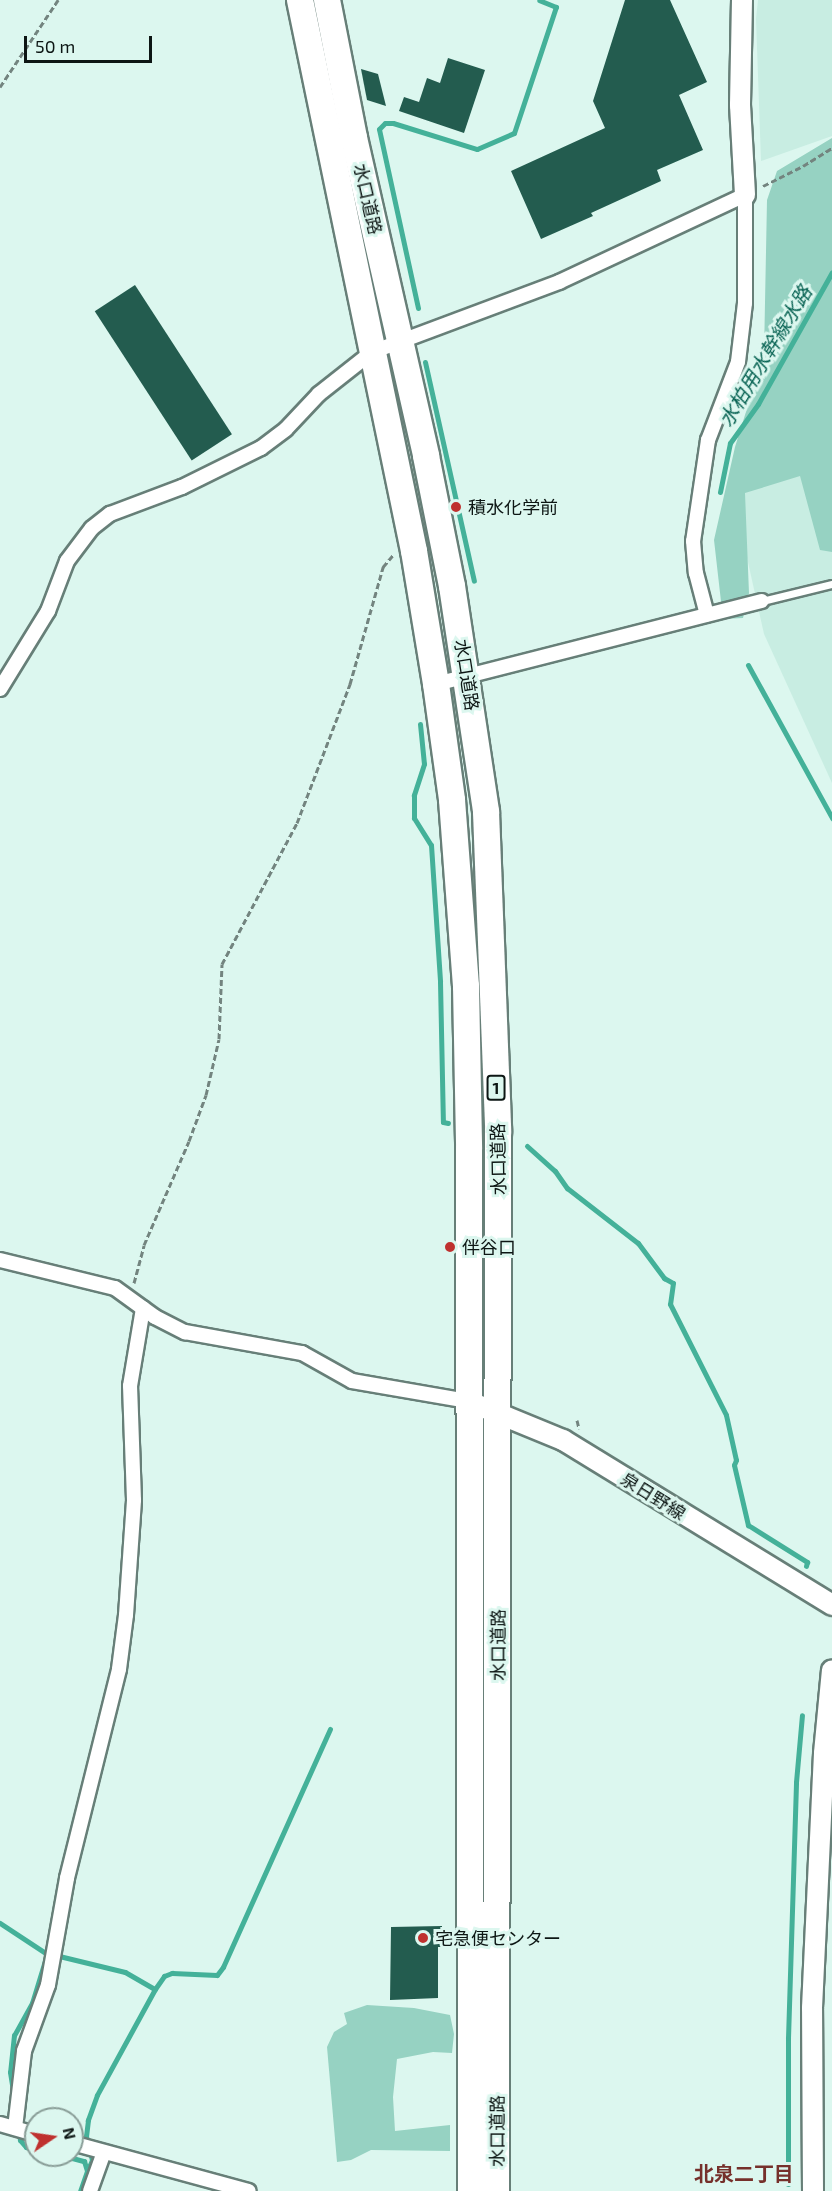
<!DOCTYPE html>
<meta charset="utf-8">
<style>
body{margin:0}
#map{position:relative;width:832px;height:2191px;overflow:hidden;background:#dcf7ef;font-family:"Exo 2","Noto Sans JP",sans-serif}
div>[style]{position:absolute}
.built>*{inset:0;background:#c8ede2}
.green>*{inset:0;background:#96d2c2}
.stream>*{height:5px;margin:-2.5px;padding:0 2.5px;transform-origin:2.5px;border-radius:2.5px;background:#44b199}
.building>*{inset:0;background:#235c4f;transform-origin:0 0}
.path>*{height:3px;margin-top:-1.5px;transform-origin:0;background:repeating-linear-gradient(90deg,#73847f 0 6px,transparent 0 9px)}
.roads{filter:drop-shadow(2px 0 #677f78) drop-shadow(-2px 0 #677f78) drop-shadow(0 2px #677f78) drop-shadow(0 -2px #677f78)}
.lane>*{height:7px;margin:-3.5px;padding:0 3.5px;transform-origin:3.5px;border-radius:3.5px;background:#fff}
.street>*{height:14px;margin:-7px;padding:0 7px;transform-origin:7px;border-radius:7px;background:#fff}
.secondary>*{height:20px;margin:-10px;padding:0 10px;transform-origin:10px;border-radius:10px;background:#fff}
.highway>*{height:26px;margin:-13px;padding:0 13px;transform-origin:13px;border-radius:13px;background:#fff}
.dots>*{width:16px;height:16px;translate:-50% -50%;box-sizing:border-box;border:3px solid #dcf7ef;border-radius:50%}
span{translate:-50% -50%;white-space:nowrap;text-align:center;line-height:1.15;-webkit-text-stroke:6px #dcf7ef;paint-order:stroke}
.shield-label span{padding:2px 4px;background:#dcf7ef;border:2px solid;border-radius:4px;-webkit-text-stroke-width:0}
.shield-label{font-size:16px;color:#0d1614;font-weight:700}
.street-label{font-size:18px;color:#0d1614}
.poi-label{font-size:18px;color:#0d1614}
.left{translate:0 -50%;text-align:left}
.water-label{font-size:20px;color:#086353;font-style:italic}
.neighbourhood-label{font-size:20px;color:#76302b;font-weight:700}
.north{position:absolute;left:24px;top:2107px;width:60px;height:60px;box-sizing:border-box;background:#dcf7ef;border:2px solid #899d97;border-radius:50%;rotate:77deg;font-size:16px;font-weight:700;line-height:24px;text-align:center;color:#0d1614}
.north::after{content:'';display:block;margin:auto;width:21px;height:27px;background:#bf312f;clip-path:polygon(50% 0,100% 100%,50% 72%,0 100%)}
.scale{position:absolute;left:24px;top:36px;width:128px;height:27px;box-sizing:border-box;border:3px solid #0d1614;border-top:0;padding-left:8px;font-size:18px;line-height:21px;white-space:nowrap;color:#0d1614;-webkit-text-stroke:4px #dcf7ef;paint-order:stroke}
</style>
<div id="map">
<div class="built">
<div style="clip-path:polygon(758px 0,832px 0,832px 136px,761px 161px,756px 19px)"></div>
<div style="clip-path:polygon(832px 435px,832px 783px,764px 634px,733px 495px)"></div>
</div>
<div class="green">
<div style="clip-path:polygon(832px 138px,832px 552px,820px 550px,800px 476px,745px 493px,749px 593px,743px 618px,723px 619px,714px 540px,735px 447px,764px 354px,767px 200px,777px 171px)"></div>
<div style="clip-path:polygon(367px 2005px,414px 2008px,450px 2015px,454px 2034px,452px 2053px,433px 2052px,397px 2059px,393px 2097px,395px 2131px,450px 2125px,450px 2151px,371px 2150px,351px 2160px,337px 2162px,327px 2047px,334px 2032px,347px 2024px,344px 2013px)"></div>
</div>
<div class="stream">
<div style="left:418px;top:308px;width:183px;rotate:-102.3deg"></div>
<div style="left:379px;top:129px;width:8px;rotate:-45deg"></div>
<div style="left:385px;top:123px;width:8px"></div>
<div style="left:393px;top:123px;width:88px;rotate:17.2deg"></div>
<div style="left:477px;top:149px;width:40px;rotate:-23.4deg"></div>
<div style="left:514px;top:133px;width:133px;rotate:-71.6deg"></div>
<div style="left:556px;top:7px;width:18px;rotate:-158deg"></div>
<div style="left:425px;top:362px;width:224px;rotate:77.4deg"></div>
<div style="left:720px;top:492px;width:50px;rotate:-78.5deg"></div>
<div style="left:730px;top:443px;width:48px;rotate:-54.3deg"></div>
<div style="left:758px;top:404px;width:151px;rotate:-60.7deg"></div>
<div style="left:748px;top:665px;width:175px;rotate:61.2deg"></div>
<div style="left:420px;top:724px;width:40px;rotate:84.3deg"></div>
<div style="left:424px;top:764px;width:33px;rotate:108deg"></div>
<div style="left:414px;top:795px;width:23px;rotate:90deg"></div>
<div style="left:414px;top:818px;width:32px;rotate:58deg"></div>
<div style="left:431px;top:845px;width:137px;rotate:86.2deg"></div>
<div style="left:440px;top:982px;width:140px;rotate:88.8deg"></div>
<div style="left:443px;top:1122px;width:5px;rotate:11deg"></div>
<div style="left:527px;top:1146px;width:38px;rotate:42deg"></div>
<div style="left:555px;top:1171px;width:21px;rotate:55deg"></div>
<div style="left:567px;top:1188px;width:90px;rotate:37.8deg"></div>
<div style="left:638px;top:1243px;width:44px;rotate:53.4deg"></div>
<div style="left:664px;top:1278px;width:10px;rotate:29deg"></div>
<div style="left:673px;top:1283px;width:21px;rotate:98deg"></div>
<div style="left:670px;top:1304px;width:124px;rotate:63.2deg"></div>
<div style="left:726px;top:1415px;width:46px;rotate:77.5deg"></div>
<div style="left:736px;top:1460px;width:5px;rotate:112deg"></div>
<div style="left:734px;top:1465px;width:62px;rotate:76.9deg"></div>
<div style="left:748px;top:1525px;width:70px;rotate:32.1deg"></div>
<div style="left:807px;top:1562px;width:4px;rotate:104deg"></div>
<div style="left:0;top:1923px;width:56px;rotate:33.4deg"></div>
<div style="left:47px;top:1954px;width:51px;rotate:107deg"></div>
<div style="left:32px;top:2003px;width:37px;rotate:119deg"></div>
<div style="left:14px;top:2035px;width:37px;rotate:96deg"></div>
<div style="left:10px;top:2072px;width:24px;rotate:81deg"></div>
<div style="left:55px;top:1955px;width:72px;rotate:13.7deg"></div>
<div style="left:125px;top:1972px;width:34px;rotate:30deg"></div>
<div style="left:155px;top:1989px;width:121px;rotate:118.7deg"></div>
<div style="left:97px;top:2095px;width:27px;rotate:110deg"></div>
<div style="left:88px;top:2120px;width:16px;rotate:97deg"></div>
<div style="left:86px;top:2136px;width:25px;rotate:76deg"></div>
<div style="left:92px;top:2160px;width:12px;rotate:114deg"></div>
<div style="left:155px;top:1989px;width:16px;rotate:-55deg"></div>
<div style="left:164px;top:1976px;width:9px;rotate:-21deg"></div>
<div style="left:172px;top:1973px;width:45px;rotate:2.5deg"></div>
<div style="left:217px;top:1975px;width:10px;rotate:-53deg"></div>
<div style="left:223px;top:1967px;width:261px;rotate:-65.8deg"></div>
<div style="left:19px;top:2131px;width:9px;rotate:84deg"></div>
<div style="left:20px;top:2140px;width:9px;rotate:49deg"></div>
<div style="left:26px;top:2147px;width:10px;rotate:17deg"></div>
<div style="left:61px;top:2155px;width:24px;rotate:15deg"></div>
<div style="left:84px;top:2161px;width:10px;rotate:73deg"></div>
<div style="left:87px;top:2171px;width:21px;rotate:109deg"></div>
<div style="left:788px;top:2184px;width:146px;rotate:-90deg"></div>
<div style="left:788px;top:2038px;width:256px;rotate:-88.2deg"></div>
<div style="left:796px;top:1782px;width:67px;rotate:-84.9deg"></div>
</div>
<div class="building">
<div style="clip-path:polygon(625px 0,670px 0,707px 82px,679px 95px,703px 150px,657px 170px,661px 181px,591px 213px,593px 216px,541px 239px,511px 171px,605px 128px,593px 101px)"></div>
<div style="clip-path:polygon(448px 58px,485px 70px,464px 133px,399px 111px,404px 97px,419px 102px,427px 78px,440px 83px)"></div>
<div style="clip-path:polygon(361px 69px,378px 74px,386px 106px,367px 100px)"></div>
<div style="left:135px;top:285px;width:178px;height:48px;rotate:57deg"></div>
<div style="clip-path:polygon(442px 1926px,443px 1947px,438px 1947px,438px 1998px,390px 2000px,391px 1927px)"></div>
</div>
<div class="path">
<div style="left:0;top:87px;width:105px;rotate:-56.3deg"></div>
<div style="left:763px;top:186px;width:45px;rotate:-26.6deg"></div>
<div style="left:803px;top:166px;width:34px;rotate:-32deg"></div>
<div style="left:134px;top:1283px;width:39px;rotate:-75deg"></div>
<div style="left:144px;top:1245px;width:113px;rotate:-66.6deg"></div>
<div style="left:189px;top:1141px;width:49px;rotate:-69.7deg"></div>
<div style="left:206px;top:1095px;width:57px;rotate:-76.9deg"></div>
<div style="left:219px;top:1039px;width:75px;rotate:-87.7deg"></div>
<div style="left:222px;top:964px;width:160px;rotate:-62deg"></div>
<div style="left:297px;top:823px;width:149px;rotate:-69.1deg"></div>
<div style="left:350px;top:684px;width:122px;rotate:-74.2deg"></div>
<div style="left:383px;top:567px;width:17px;rotate:-50deg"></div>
<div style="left:577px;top:1420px;width:9px;rotate:77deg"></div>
</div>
<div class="roads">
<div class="lane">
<div style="left:762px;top:601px;width:72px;rotate:-13.7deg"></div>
</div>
<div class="street">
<div style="left:436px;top:684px;width:336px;rotate:-14.3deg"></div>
<div style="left:0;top:689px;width:92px;rotate:-58.4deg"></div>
<div style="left:48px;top:611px;width:53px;rotate:-69.2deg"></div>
<div style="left:67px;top:561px;width:41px;rotate:-52.9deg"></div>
<div style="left:92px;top:528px;width:23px;rotate:-38deg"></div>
<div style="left:110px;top:514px;width:77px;rotate:-20.6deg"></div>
<div style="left:182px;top:487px;width:88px;rotate:-26.3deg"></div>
<div style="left:261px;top:448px;width:31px;rotate:-37deg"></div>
<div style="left:286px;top:429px;width:48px;rotate:-46.7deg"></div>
<div style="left:319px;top:394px;width:68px;rotate:-38.4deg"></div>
<div style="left:372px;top:352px;width:200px;rotate:-20.5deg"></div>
<div style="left:559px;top:282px;width:205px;rotate:-25.1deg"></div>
<div style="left:745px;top:195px;width:108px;rotate:90deg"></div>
<div style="left:745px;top:303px;width:59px;rotate:96.8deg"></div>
<div style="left:738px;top:362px;width:84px;rotate:111deg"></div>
<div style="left:708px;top:440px;width:102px;rotate:98.4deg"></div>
<div style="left:693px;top:541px;width:32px;rotate:85deg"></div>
<div style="left:696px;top:573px;width:43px;rotate:75.3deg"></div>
<div style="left:0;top:1260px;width:118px;rotate:13.7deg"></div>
<div style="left:115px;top:1288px;width:49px;rotate:35.9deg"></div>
<div style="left:155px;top:1317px;width:34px;rotate:27deg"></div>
<div style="left:185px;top:1332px;width:119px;rotate:10.2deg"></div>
<div style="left:302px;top:1353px;width:57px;rotate:29.2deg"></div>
<div style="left:352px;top:1381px;width:118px;rotate:9.8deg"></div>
<div style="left:0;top:2124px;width:37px;rotate:16deg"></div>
<div style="left:15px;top:2128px;width:78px;rotate:-83.3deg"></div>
<div style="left:24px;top:2051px;width:70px;rotate:-70deg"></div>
<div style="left:48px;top:1985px;width:109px;rotate:-79.9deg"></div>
<div style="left:67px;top:1878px;width:215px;rotate:-76deg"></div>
<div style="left:119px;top:1669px;width:54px;rotate:-82.6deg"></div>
<div style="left:126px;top:1615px;width:115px;rotate:-86deg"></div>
<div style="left:134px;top:1500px;width:114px;rotate:-92deg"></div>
<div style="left:130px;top:1386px;width:79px;rotate:-80.5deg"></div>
<div style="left:72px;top:2143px;width:183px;rotate:15.2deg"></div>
<div style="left:90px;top:2191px;width:41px;rotate:-70.3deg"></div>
</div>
<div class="secondary">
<div style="left:742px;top:0;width:105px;rotate:91.1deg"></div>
<div style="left:740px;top:105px;width:90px;rotate:86.8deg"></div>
<div style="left:468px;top:1401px;width:103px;rotate:22.3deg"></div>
<div style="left:563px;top:1440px;width:316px;rotate:31.5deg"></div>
<div style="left:813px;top:2191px;width:183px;rotate:-90.3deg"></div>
<div style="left:812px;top:2008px;width:255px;rotate:-87.3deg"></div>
<div style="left:824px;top:1753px;width:83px;rotate:-84.5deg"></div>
</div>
<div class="highway">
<div style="left:300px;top:0;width:563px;rotate:78.31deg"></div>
<div style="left:414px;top:551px;width:135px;rotate:80.6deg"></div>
<div style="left:436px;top:684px;width:117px;rotate:82.1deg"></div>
<div style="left:452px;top:800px;width:187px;rotate:85.7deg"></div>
<div style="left:466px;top:986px;width:163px;rotate:88.9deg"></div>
<div style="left:469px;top:1149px;width:1042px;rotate:89.89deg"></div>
<div style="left:327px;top:0;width:141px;rotate:78.9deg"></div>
<div style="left:354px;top:138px;width:326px;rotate:77.2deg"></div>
<div style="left:426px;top:456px;width:133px;rotate:78.7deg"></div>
<div style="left:452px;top:586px;width:229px;rotate:81.4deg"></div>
<div style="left:486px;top:812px;width:319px;rotate:87.8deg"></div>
<div style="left:498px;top:1131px;width:1060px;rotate:90.11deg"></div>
</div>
</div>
<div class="dots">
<div style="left:456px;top:507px;background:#bf312f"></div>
<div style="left:450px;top:1247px;background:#bf312f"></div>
<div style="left:423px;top:1938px;background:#bf312f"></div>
</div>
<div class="shield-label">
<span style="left:496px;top:1088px">1</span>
</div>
<div class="street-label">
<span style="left:368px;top:199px;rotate:77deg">水口道路</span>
<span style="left:467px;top:675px;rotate:81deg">水口道路</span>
<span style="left:498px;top:1159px;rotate:-91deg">水口道路</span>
<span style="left:653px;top:1496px;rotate:32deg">泉日野線</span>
<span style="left:498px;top:1645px;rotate:-90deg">水口道路</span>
<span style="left:497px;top:2131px;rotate:-90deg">水口道路</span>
</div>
<div class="poi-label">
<span class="left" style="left:468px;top:507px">積水化学前</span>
<span class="left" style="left:462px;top:1247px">伴谷口</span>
<span class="left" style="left:435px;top:1938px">宅急便センター</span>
</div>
<div class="water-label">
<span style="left:765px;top:356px;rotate:-59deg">水柏用水幹線水路</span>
</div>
<div class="neighbourhood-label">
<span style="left:744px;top:2173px">北泉二丁目</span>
</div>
<div class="north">N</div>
<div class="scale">50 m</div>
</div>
